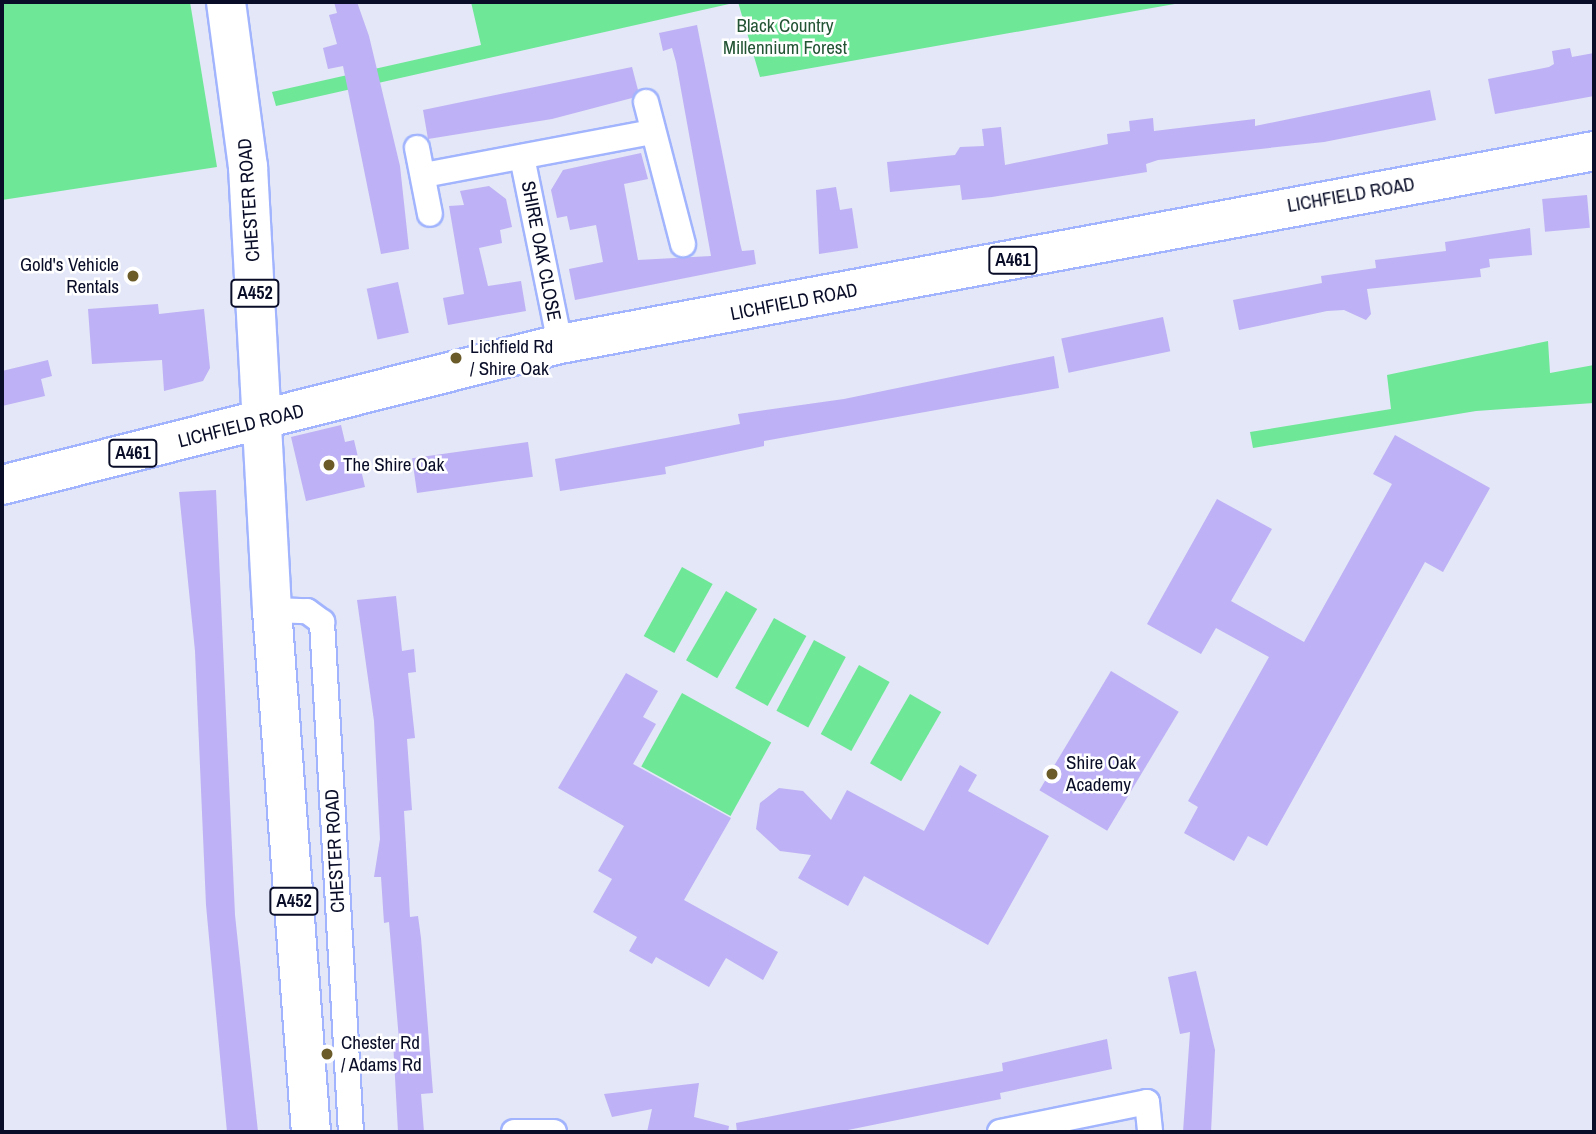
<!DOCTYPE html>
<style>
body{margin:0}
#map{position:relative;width:1596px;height:1134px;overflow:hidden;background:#e3e7f7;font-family:"Archivo Narrow",sans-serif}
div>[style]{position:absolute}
.green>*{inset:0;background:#6ee797;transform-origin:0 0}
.building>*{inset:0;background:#beb1f5;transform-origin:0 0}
.roads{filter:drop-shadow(2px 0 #a1b4fd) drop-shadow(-2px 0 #a1b4fd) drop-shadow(0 2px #a1b4fd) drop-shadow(0 -2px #a1b4fd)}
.street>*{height:24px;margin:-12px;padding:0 12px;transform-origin:12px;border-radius:12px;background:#fff}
.highway>*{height:38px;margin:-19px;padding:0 19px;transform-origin:19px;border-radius:19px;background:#fff}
.dots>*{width:19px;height:19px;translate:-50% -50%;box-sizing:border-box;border:4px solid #fff;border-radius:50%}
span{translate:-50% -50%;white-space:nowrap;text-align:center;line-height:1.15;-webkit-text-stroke:5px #fff;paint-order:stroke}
.shield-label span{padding:2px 5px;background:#fff;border:2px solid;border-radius:5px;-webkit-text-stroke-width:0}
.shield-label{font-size:18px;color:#090d27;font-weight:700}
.park-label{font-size:19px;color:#235434}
.street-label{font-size:19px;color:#090d27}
.poi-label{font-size:19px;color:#090d27}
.right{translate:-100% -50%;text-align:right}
.left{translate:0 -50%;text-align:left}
.frame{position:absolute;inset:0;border:4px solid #090d27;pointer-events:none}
</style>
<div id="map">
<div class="green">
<div style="clip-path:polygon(2px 2px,190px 2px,217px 167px,2px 200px)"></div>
<div style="clip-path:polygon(471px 2px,1186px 2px,760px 77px,738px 2px,276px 106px,272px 92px,481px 45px)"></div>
<div style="clip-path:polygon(1548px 341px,1550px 373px,1594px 365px,1594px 403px,1476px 411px,1253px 448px,1250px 432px,1391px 409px,1387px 375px)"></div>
<div style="left:682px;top:567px;width:35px;height:79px;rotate:29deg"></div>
<div style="left:726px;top:591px;width:36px;height:80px;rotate:30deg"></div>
<div style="left:774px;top:618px;width:37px;height:80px;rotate:29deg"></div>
<div style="left:814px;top:640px;width:36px;height:80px;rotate:28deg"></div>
<div style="left:859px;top:665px;width:35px;height:79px;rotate:29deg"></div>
<div style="left:682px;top:693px;width:102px;height:84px;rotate:29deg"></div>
<div style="left:910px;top:694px;width:36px;height:80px;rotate:30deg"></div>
</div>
<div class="building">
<div style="clip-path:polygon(334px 2px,357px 2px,369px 36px,400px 166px,409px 249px,381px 254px,343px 66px,328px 69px,323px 48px,337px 44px,329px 15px,337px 13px)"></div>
<div style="clip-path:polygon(697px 25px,740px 243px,742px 251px,754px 250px,756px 264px,575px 300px,569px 269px,603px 262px,596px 225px,570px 230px,567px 216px,557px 218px,551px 190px,563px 170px,641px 153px,648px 179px,624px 184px,638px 260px,711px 256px,676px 62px,672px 48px,663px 51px,659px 33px)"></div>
<div style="clip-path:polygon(1570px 48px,1572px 57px,1594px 53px,1594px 96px,1495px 114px,1488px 79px,1549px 67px,1554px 64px,1552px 51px)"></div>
<div style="clip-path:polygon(632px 67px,638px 90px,632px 98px,552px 119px,428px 139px,423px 110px)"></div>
<div style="clip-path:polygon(1430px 90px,1436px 120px,1324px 142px,1158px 160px,1146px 164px,1147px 172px,992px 197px,962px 200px,960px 185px,890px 192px,887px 162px,955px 155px,960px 147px,984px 146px,982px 129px,1001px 127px,1005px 165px,1108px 144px,1107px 134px,1130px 131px,1129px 121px,1153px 118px,1154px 131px,1255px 119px,1255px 126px)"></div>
<div style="clip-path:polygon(489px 186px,506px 199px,512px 227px,500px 230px,502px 243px,479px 248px,488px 286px,521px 281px,526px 311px,448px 325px,443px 298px,464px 294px,449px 206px,464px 205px,460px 191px)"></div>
<div style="clip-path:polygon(836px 187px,840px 210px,852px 208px,858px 248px,819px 254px,816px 190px)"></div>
<div style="left:1587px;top:195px;width:33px;height:45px;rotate:85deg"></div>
<div style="clip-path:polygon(1530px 228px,1532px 255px,1489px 259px,1490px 267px,1480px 269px,1481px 277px,1367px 289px,1371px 314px,1366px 320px,1344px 310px,1327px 311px,1239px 330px,1233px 300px,1322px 283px,1321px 276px,1376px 268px,1375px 260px,1446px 251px,1445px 242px)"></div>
<div style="left:398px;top:282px;width:52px;height:32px;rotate:78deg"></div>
<div style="clip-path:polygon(158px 304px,159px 314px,204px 309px,210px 368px,203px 381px,164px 391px,162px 360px,92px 364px,88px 309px)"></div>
<div style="left:1163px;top:317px;width:35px;height:104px;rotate:78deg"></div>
<div style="clip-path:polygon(1054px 356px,1059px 388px,764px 441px,764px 446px,665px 467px,666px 474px,560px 491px,555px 459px,740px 424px,738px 414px,844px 399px)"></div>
<div style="clip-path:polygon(48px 360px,52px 376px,41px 379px,45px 396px,2px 406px,2px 371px)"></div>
<div style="clip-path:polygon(341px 425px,345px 442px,354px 440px,365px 487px,306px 501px,291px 437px)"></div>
<div style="clip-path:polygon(1395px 435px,1490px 488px,1443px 572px,1425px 562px,1267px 846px,1248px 836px,1234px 861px,1184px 833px,1198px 807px,1188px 801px,1269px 657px,1216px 628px,1201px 654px,1147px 624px,1217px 499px,1272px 529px,1231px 601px,1304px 642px,1392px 484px,1373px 474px)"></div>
<div style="left:528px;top:442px;width:35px;height:117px;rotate:82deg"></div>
<div style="clip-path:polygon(216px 490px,235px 915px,258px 1132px,227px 1132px,206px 905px,195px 651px,179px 492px)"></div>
<div style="clip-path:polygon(396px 596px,402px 651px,414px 649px,416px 672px,408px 673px,415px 738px,407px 739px,412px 810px,404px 811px,410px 917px,418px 916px,421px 938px,433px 1093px,421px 1094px,424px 1132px,398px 1132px,393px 1041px,399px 1040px,389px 922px,384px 923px,381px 877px,374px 877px,380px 839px,374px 721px,357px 600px)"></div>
<div style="left:1111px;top:671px;width:79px;height:139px;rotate:31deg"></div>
<div style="clip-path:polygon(626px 673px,658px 691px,643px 717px,656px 724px,633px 764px,731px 818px,684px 900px,778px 952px,763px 980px,726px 958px,709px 987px,656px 957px,652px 964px,629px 951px,637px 937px,593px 912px,612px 879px,598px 871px,624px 826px,558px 788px)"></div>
<div style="clip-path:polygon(960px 765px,977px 775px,968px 791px,1049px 836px,988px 945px,864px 876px,848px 906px,798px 878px,811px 855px,780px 851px,756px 829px,760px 803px,779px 788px,803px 791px,831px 820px,847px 790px,924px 831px)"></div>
<div style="clip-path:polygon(1196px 971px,1215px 1050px,1211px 1132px,1183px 1132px,1190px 1032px,1180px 1034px,1168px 977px)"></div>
<div style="clip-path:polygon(1107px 1039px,1112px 1069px,1000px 1093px,1001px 1099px,838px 1132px,737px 1132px,736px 1123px,1003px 1071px,1002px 1063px)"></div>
<div style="clip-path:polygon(699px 1083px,694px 1117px,729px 1126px,728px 1132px,647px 1132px,652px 1109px,612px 1117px,604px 1094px)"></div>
</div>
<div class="roads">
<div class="street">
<div style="left:646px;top:102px;width:147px;rotate:75.4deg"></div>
<div style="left:417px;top:148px;width:67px;rotate:78.9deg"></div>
<div style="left:522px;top:157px;width:191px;rotate:78.5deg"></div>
<div style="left:424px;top:175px;width:232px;rotate:-10.7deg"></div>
<div style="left:272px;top:610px;width:35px;rotate:2deg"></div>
<div style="left:307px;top:611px;width:19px;rotate:36deg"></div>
<div style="left:322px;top:622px;width:511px;rotate:86.75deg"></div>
<div style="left:514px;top:1132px;width:40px"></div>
<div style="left:1000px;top:1132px;width:150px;rotate:-11.5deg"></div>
<div style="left:1147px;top:1102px;width:30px;rotate:84deg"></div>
</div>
<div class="highway">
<div style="left:226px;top:2px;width:166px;rotate:82.4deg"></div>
<div style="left:248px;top:167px;width:444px;rotate:86.9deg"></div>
<div style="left:272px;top:610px;width:523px;rotate:85.73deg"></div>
<div style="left:2px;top:485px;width:576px;rotate:-14.18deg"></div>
<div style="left:560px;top:344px;width:1052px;rotate:-10.57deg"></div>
</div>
</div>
<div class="dots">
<div style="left:133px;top:276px;background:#6a5b28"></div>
<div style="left:456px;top:358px;background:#6a5b28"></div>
<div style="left:329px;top:465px;background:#6a5b28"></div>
<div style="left:1052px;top:774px;background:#6a5b28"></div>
<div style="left:327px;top:1054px;background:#6a5b28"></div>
</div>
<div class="shield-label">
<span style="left:1013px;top:260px">A461</span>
<span style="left:255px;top:293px">A452</span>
<span style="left:133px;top:453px">A461</span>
<span style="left:294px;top:901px">A452</span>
</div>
<div class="park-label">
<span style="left:785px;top:37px">Black Country<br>Millennium Forest</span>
</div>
<div class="street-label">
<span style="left:1351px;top:195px;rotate:-10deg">LICHFIELD ROAD</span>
<span style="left:249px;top:200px;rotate:-94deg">CHESTER ROAD</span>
<span style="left:541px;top:251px;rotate:79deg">SHIRE OAK CLOSE</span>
<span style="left:794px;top:302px;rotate:-11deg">LICHFIELD ROAD</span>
<span style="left:241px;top:426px;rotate:-14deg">LICHFIELD ROAD</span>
<span style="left:335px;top:851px;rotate:-93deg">CHESTER ROAD</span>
</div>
<div class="poi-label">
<span class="right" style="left:119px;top:276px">Gold's Vehicle<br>Rentals</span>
<span class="left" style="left:470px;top:358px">Lichfield Rd<br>/ Shire Oak</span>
<span class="left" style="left:343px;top:465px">The Shire Oak</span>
<span class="left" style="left:1066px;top:774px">Shire Oak<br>Academy</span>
<span class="left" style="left:341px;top:1054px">Chester Rd<br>/ Adams Rd</span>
</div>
<div class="frame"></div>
</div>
